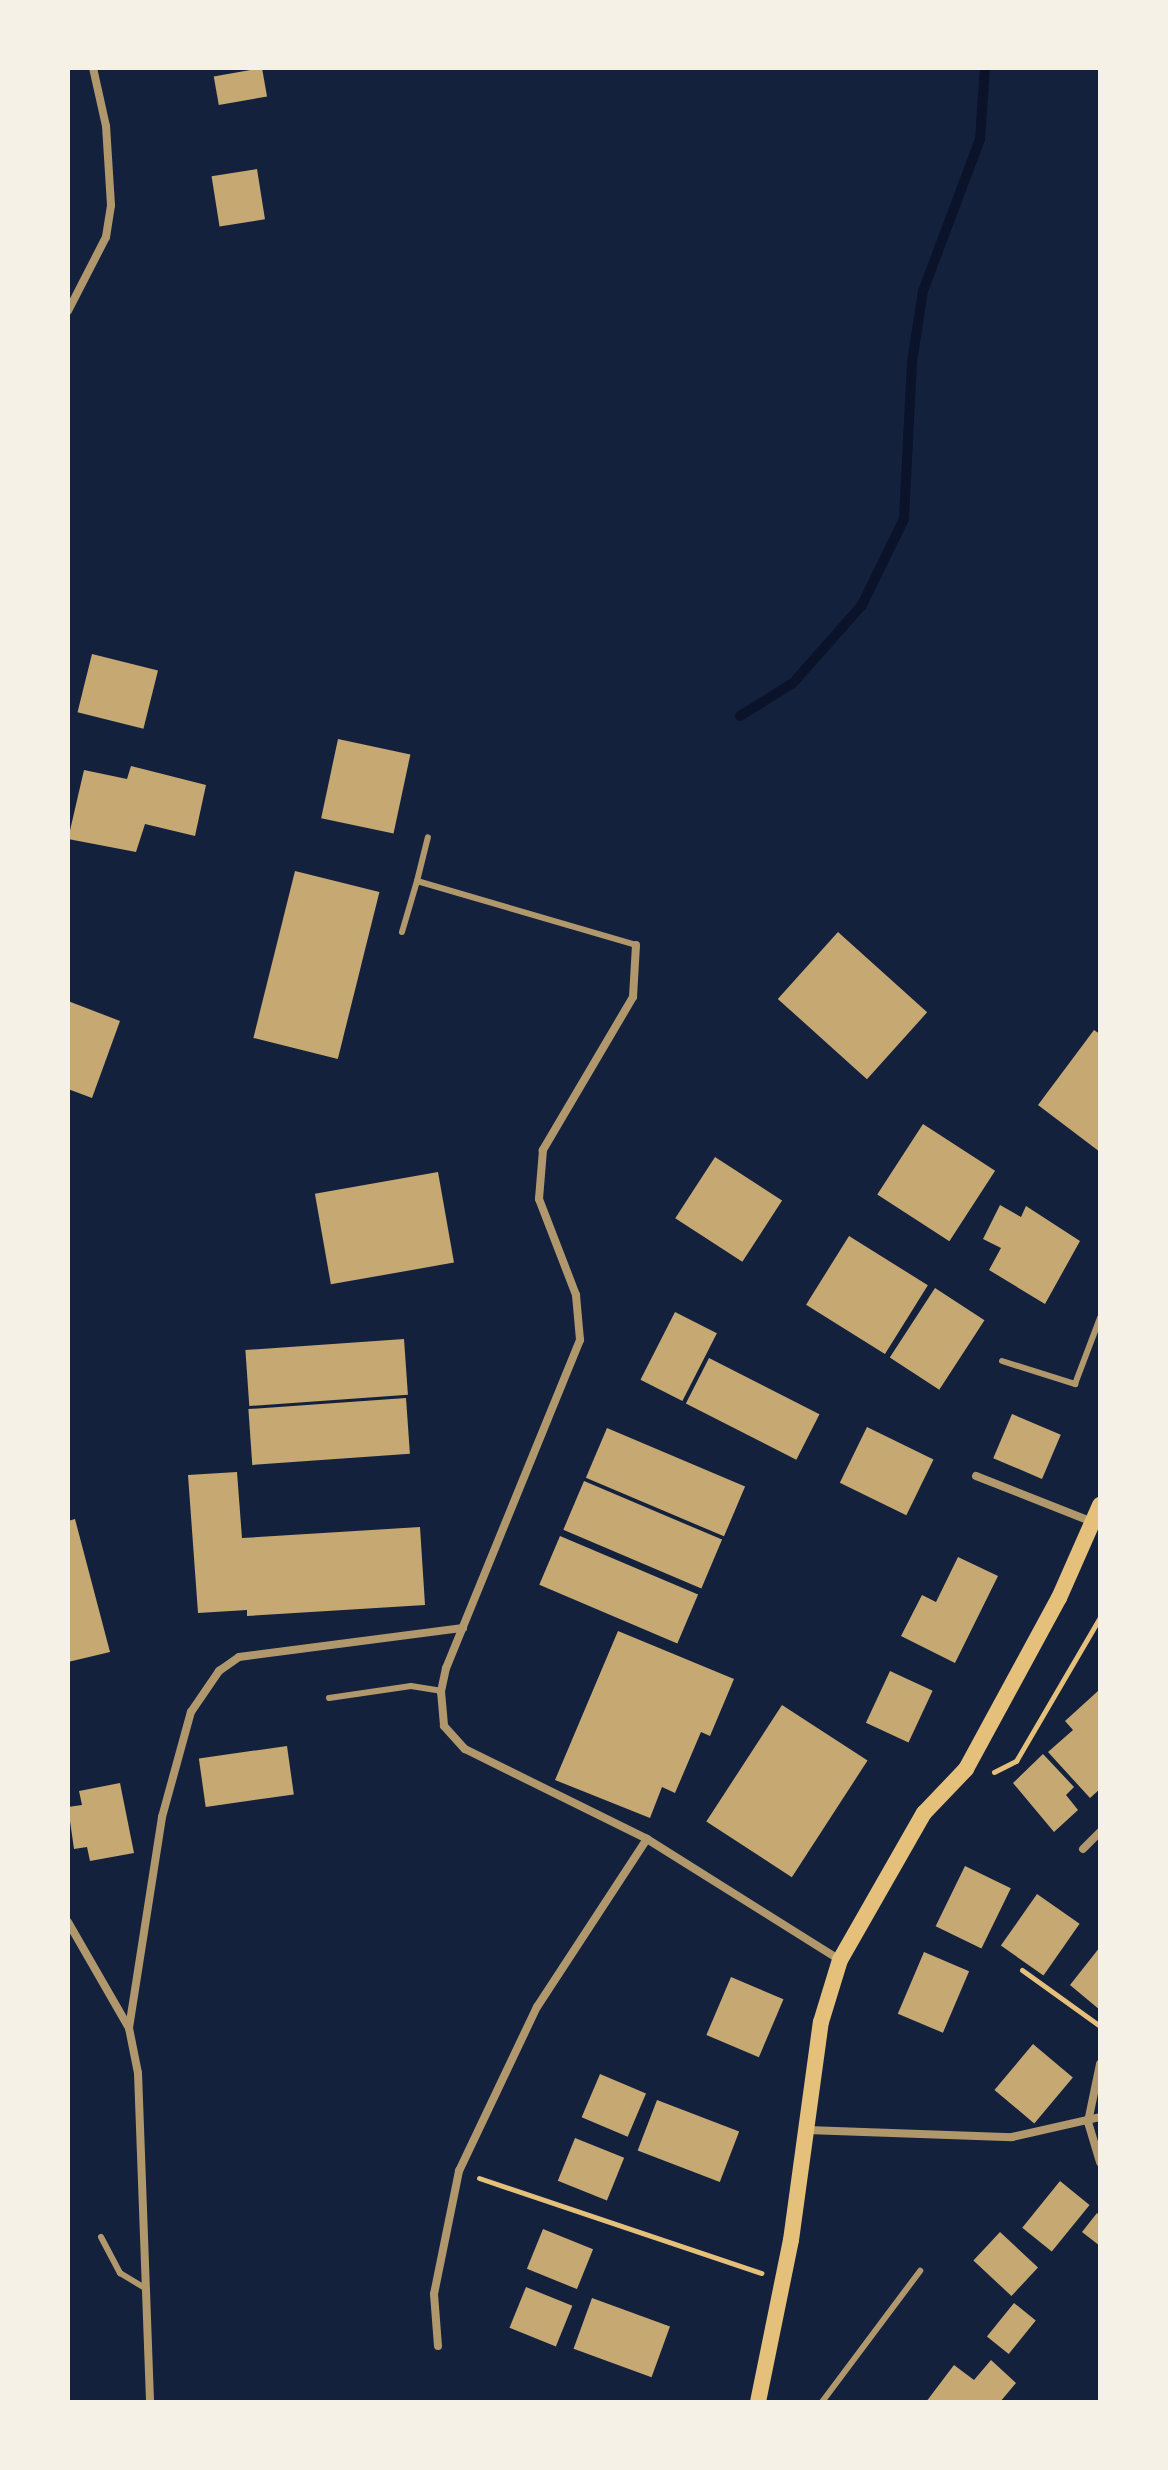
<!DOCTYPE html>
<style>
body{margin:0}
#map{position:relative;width:1168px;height:2470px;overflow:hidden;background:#14213d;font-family:"Roboto Condensed",sans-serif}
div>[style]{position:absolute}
.stream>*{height:10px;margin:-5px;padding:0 5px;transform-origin:5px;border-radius:5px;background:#0b132b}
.building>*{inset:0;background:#c6a872;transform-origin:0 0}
.path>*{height:5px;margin:-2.5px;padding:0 2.5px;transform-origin:2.5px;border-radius:2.5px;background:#e5c07b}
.service>*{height:6px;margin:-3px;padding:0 3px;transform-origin:3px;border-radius:3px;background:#b1986c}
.minor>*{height:8px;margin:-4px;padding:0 4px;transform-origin:4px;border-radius:4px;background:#b1986c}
.secondary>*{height:16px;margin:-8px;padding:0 8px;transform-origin:8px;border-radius:8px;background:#e5c07b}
span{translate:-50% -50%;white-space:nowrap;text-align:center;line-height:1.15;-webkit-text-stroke:7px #f6f1e7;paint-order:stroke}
.frame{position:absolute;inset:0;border:70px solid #f6f1e7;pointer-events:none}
</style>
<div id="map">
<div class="stream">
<div style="left:740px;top:716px;width:62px;rotate:-31.9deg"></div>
<div style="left:793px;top:683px;width:104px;rotate:-48.5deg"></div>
<div style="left:862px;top:605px;width:96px;rotate:-64deg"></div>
<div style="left:904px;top:519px;width:157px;rotate:-87.1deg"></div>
<div style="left:912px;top:362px;width:72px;rotate:-81.2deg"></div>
<div style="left:923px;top:291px;width:162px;rotate:-69.4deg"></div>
<div style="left:980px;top:139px;width:71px;rotate:-86deg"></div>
</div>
<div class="building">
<div style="left:262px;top:68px;width:29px;height:49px;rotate:80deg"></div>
<div style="left:257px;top:169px;width:51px;height:46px;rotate:81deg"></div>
<div style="left:92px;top:654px;width:68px;height:60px;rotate:14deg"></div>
<div style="left:338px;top:739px;width:74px;height:81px;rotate:12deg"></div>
<div style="clip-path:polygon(131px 766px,206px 785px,195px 836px,145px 824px,136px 852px,68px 839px,84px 770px,127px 779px)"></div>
<div style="left:295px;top:871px;width:87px;height:172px;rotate:14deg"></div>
<div style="left:838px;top:932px;width:120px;height:90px;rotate:42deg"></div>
<div style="clip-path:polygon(68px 1001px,120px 1021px,92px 1098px,68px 1089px)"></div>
<div style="clip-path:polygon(1094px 1030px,1100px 1034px,1100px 1152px,1038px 1105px)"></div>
<div style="left:923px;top:1124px;width:86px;height:84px;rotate:33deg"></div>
<div style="left:715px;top:1157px;width:80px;height:73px;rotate:33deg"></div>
<div style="left:438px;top:1172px;width:92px;height:125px;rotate:80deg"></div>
<div style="clip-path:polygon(1000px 1205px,1021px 1217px,1026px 1206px,1080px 1241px,1045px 1304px,989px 1270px,1001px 1248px,983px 1239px)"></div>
<div style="left:849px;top:1236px;width:93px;height:81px;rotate:32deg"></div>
<div style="left:935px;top:1288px;width:59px;height:83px;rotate:33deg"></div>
<div style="left:675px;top:1312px;width:47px;height:76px;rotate:27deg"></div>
<div style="left:404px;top:1339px;width:56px;height:159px;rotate:86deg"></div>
<div style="left:709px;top:1358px;width:124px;height:51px;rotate:27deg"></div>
<div style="left:406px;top:1398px;width:56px;height:158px;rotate:86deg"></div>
<div style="left:1012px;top:1414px;width:53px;height:48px;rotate:23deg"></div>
<div style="left:867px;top:1427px;width:74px;height:62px;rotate:26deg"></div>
<div style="left:607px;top:1428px;width:150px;height:54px;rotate:23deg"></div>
<div style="clip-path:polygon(237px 1472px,242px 1538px,420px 1527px,425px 1605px,247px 1616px,247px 1610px,198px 1613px,188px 1475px)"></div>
<div style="left:584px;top:1481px;width:150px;height:53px;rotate:23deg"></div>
<div style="clip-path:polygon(75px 1519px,110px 1652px,68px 1662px,68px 1521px)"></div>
<div style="left:560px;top:1536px;width:150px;height:53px;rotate:23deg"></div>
<div style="clip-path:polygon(958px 1557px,998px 1576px,955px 1663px,901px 1636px,922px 1595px,936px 1602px)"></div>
<div style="clip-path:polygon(618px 1631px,734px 1679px,710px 1736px,701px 1732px,675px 1793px,662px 1787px,650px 1818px,555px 1780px)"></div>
<div style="left:890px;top:1671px;width:47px;height:57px;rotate:25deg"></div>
<div style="clip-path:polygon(1098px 1691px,1100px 1789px,1090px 1798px,1048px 1752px,1073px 1730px,1065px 1721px)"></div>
<div style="left:782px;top:1705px;width:102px;height:139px;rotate:33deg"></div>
<div style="left:287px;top:1746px;width:49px;height:89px;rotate:82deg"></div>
<div style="clip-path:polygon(1043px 1754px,1074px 1787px,1066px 1795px,1078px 1810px,1054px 1832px,1013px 1783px)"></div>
<div style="clip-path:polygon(120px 1783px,134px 1853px,90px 1861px,87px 1847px,74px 1849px,68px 1807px,82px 1805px,79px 1791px)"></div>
<div style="left:965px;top:1866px;width:51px;height:67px;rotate:26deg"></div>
<div style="left:1037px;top:1894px;width:52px;height:63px;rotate:35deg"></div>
<div style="clip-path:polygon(1100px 1947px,1100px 2010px,1070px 1985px)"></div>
<div style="left:924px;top:1952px;width:49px;height:67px;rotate:23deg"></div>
<div style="left:731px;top:1977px;width:57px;height:63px;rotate:23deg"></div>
<div style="left:1033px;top:2044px;width:52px;height:60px;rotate:40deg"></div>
<div style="left:600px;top:2074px;width:50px;height:47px;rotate:23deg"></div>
<div style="left:657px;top:2100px;width:88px;height:54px;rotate:21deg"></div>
<div style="left:575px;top:2138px;width:53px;height:46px;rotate:22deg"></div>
<div style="left:1060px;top:2181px;width:38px;height:60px;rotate:39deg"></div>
<div style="clip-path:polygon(1097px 2213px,1100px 2216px,1100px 2246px,1082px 2232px)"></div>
<div style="left:543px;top:2229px;width:54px;height:43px;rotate:22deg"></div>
<div style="left:1000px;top:2232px;width:52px;height:39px;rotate:43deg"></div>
<div style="left:526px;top:2287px;width:50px;height:44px;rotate:22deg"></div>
<div style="left:592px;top:2298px;width:83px;height:54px;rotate:20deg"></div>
<div style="left:1014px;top:2303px;width:28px;height:43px;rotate:39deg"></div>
<div style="clip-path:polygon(991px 2360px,1016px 2383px,1000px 2402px,926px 2402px,954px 2365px,974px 2380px)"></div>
</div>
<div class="path">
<div style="left:994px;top:1772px;width:25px;rotate:-27deg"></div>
<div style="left:1016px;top:1761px;width:167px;rotate:-59.7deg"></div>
<div style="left:1022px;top:1970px;width:96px;rotate:35.7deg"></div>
<div style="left:479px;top:2178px;width:298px;rotate:18.6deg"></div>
</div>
<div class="service">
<div style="left:417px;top:881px;width:45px;rotate:-76deg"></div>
<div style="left:402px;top:932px;width:53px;rotate:-73.6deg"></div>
<div style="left:417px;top:881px;width:228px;rotate:16.3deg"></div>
<div style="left:1002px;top:1361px;width:77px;rotate:17.5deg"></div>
<div style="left:1075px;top:1384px;width:71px;rotate:-69.3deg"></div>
<div style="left:329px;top:1698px;width:83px;rotate:-8.3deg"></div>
<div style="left:411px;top:1686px;width:30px;rotate:9deg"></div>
<div style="left:101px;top:2237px;width:41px;rotate:62.2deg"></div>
<div style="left:120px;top:2273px;width:31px;rotate:31deg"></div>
<div style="left:822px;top:2402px;width:164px;rotate:-53.2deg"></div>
</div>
<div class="minor">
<div style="left:68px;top:311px;width:83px;rotate:-62.8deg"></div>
<div style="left:106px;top:237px;width:32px;rotate:-81deg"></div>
<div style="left:111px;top:205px;width:79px;rotate:-93.6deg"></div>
<div style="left:106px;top:126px;width:59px;rotate:-102.6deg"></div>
<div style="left:636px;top:945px;width:52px;rotate:93.3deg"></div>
<div style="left:633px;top:997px;width:178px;rotate:120.5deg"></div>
<div style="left:543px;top:1150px;width:49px;rotate:94.7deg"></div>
<div style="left:539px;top:1199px;width:103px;rotate:68.9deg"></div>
<div style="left:576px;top:1295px;width:45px;rotate:84.9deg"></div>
<div style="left:580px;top:1340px;width:354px;rotate:112.2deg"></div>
<div style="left:446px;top:1668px;width:24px;rotate:102deg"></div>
<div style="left:441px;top:1691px;width:35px;rotate:85deg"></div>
<div style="left:444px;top:1726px;width:31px;rotate:48deg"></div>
<div style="left:465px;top:1749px;width:203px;rotate:26.3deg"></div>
<div style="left:647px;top:1839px;width:228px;rotate:32.1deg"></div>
<div style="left:976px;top:1476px;width:126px;rotate:21.5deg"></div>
<div style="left:1083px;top:1849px;width:24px;rotate:-45deg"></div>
<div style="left:68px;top:1922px;width:122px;rotate:60.1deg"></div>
<div style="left:129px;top:2028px;width:46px;rotate:78.7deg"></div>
<div style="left:138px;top:2073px;width:329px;rotate:87.9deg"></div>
<div style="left:129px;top:2028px;width:214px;rotate:-81.1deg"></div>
<div style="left:162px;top:1817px;width:109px;rotate:-74.6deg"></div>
<div style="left:191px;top:1712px;width:50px;rotate:-55.7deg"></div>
<div style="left:219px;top:1671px;width:24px;rotate:-35deg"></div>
<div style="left:239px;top:1657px;width:226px;rotate:-7.4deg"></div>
<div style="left:1100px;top:2064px;width:59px;rotate:101.7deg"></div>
<div style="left:1088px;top:2122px;width:42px;rotate:73.3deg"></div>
<div style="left:807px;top:2130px;width:205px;rotate:2deg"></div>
<div style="left:1012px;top:2137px;width:90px;rotate:-12.8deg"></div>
<div style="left:438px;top:2346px;width:52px;rotate:-94.4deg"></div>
<div style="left:434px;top:2294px;width:126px;rotate:-78.5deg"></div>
<div style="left:459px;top:2171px;width:182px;rotate:-64.6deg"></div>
<div style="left:537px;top:2007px;width:201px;rotate:-56.8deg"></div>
</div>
<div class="secondary">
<div style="left:758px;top:2402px;width:165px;rotate:-78.5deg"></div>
<div style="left:791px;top:2240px;width:220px;rotate:-82.2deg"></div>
<div style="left:821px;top:2022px;width:65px;rotate:-73deg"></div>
<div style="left:840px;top:1960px;width:169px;rotate:-60.3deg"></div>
<div style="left:924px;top:1813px;width:61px;rotate:-46.3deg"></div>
<div style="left:966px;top:1769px;width:195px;rotate:-61.5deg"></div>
<div style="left:1059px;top:1598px;width:102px;rotate:-66.2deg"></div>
</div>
<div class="frame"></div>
</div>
